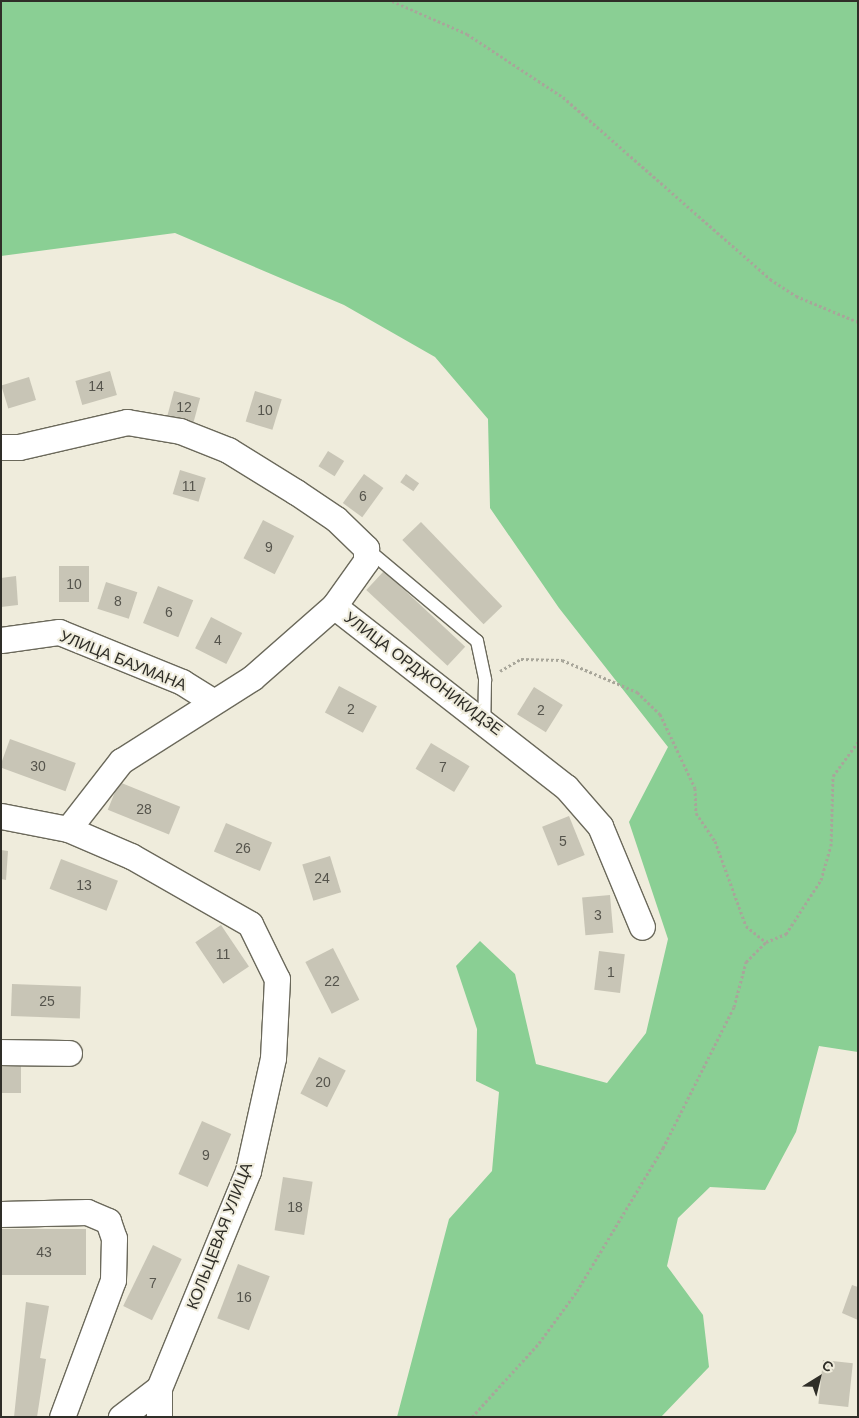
<!DOCTYPE html>
<meta charset="utf-8">
<style>
body{margin:0}
#map{position:relative;width:859px;height:1418px;overflow:hidden;background:#efecdc;font-family:Arial,sans-serif}
div>[style]{position:absolute}
.forest>*{inset:0;background:#8acf94}
.building>*{inset:0;background:#c8c5b6;transform-origin:0 0}
.path>*{height:3px;margin-top:-1.5px;transform-origin:0;background:repeating-linear-gradient(90deg,#a8a69a 0 2.5px,transparent 0 5px)}
.roads{filter:drop-shadow(1px 0 #6b695b) drop-shadow(-1px 0 #6b695b) drop-shadow(0 1px #6b695b) drop-shadow(0 -1px #6b695b)}
.service>*{height:12px;margin:-6px;padding:0 6px;transform-origin:6px;border-radius:6px;background:#fff}
.minor>*{height:25px;margin:-12.5px;padding:0 12.5px;transform-origin:12.5px;border-radius:12.5px;background:#fff}
span{translate:-50% -50%;white-space:nowrap;text-align:center;line-height:1.15;-webkit-text-stroke:4px #efecdc;paint-order:stroke}
.number-label{font-size:14px;color:#55544c}
.number-label span{-webkit-text-stroke-width:0}
.street-label{font-size:16px;color:#2f2e28}
.frame{position:absolute;inset:0;border:2px solid #2f2e28;pointer-events:none}
.north{position:absolute;left:794px;top:1353px;width:50px;height:50px;-webkit-text-stroke:4px #efecdc;paint-order:stroke;rotate:36deg;font-size:14px;font-weight:700;line-height:20px;text-align:center;color:#2f2e28}
.north::after{content:'';display:block;margin:auto;width:18px;height:22px;background:#2f2e28;clip-path:polygon(50% 0,100% 100%,50% 72%,0 100%)}
</style>
<div id="map">
<div class="forest">
<div style="clip-path:polygon(1px 1px,858px 1px,858px 1052px,819px 1046px,796px 1132px,765px 1190px,710px 1187px,678px 1218px,667px 1266px,703px 1315px,709px 1367px,661px 1417px,397px 1417px,449px 1219px,492px 1171px,499px 1092px,476px 1081px,477px 1029px,456px 966px,480px 941px,515px 974px,536px 1064px,607px 1083px,646px 1033px,668px 939px,629px 822px,668px 747px,559px 608px,490px 508px,488px 419px,435px 357px,344px 305px,175px 233px,1px 256px)"></div>
</div>
<div class="building">
<div style="left:110px;top:371px;width:25px;height:36px;rotate:74deg"></div>
<div style="left:29px;top:377px;width:24px;height:29px;rotate:73deg"></div>
<div style="left:174px;top:391px;width:27px;height:27px;rotate:15deg"></div>
<div style="left:255px;top:391px;width:28px;height:32px;rotate:17deg"></div>
<div style="left:328px;top:451px;width:19px;height:18px;rotate:32deg"></div>
<div style="left:180px;top:470px;width:27px;height:25px;rotate:17deg"></div>
<div style="left:364px;top:474px;width:24px;height:36px;rotate:36deg"></div>
<div style="left:406px;top:474px;width:16px;height:10px;rotate:35deg"></div>
<div style="left:263px;top:520px;width:35px;height:43px;rotate:27deg"></div>
<div style="left:421px;top:522px;width:117px;height:26px;rotate:46deg"></div>
<div style="left:59px;top:566px;width:30px;height:36px"></div>
<div style="left:384px;top:571px;width:111px;height:26px;rotate:43deg"></div>
<div style="clip-path:polygon(16px 576px,18px 605px,1px 607px,1px 578px)"></div>
<div style="left:106px;top:582px;width:33px;height:28px;rotate:18deg"></div>
<div style="left:158px;top:586px;width:38px;height:40px;rotate:22deg"></div>
<div style="left:211px;top:617px;width:35px;height:35px;rotate:27deg"></div>
<div style="left:339px;top:686px;width:43px;height:30px;rotate:28deg"></div>
<div style="left:534px;top:687px;width:34px;height:32px;rotate:32deg"></div>
<div style="left:10px;top:739px;width:70px;height:30px;rotate:20deg"></div>
<div style="left:431px;top:743px;width:45px;height:30px;rotate:31deg"></div>
<div style="left:119px;top:782px;width:66px;height:30px;rotate:22deg"></div>
<div style="left:569px;top:816px;width:42px;height:29px;rotate:68deg"></div>
<div style="left:226px;top:823px;width:50px;height:31px;rotate:23deg"></div>
<div style="clip-path:polygon(1px 850px,8px 851px,6px 880px,1px 879px)"></div>
<div style="left:330px;top:856px;width:38px;height:29px;rotate:73deg"></div>
<div style="left:61px;top:859px;width:61px;height:32px;rotate:21deg"></div>
<div style="left:610px;top:895px;width:38px;height:28px;rotate:85deg"></div>
<div style="left:221px;top:925px;width:50px;height:31px;rotate:56deg"></div>
<div style="left:333px;top:948px;width:58px;height:31px;rotate:63deg"></div>
<div style="left:599px;top:951px;width:26px;height:39px;rotate:7deg"></div>
<div style="left:12px;top:984px;width:69px;height:32px;rotate:2deg"></div>
<div style="left:319px;top:1057px;width:30px;height:41px;rotate:27deg"></div>
<div style="left:1px;top:1062px;width:20px;height:31px"></div>
<div style="left:202px;top:1121px;width:32px;height:58px;rotate:24deg"></div>
<div style="left:283px;top:1177px;width:30px;height:54px;rotate:9deg"></div>
<div style="left:1px;top:1229px;width:85px;height:46px"></div>
<div style="left:153px;top:1245px;width:32px;height:68px;rotate:26deg"></div>
<div style="left:238px;top:1264px;width:34px;height:58px;rotate:21deg"></div>
<div style="clip-path:polygon(852px 1285px,858px 1287px,858px 1320px,842px 1313px)"></div>
<div style="clip-path:polygon(26px 1302px,49px 1306px,40px 1358px,46px 1359px,37px 1417px,14px 1417px)"></div>
<div style="left:823px;top:1360px;width:30px;height:44px;rotate:6deg"></div>
</div>
<div class="path">
<div style="left:392px;top:1px;width:82px;rotate:23.7deg"></div>
<div style="left:467px;top:34px;width:115px;rotate:33.3deg"></div>
<div style="left:563px;top:97px;width:276px;rotate:41.3deg"></div>
<div style="left:770px;top:279px;width:31px;rotate:33deg"></div>
<div style="left:796px;top:296px;width:67px;rotate:22.8deg"></div>
<div style="left:500px;top:671px;width:24px;rotate:-30deg"></div>
<div style="left:521px;top:659px;width:41px;rotate:1.4deg"></div>
<div style="left:562px;top:660px;width:82px;rotate:23.1deg"></div>
<div style="left:637px;top:692px;width:32px;rotate:44deg"></div>
<div style="left:660px;top:714px;width:82px;rotate:64.7deg"></div>
<div style="left:695px;top:788px;width:25px;rotate:88deg"></div>
<div style="left:696px;top:813px;width:34px;rotate:56deg"></div>
<div style="left:715px;top:841px;width:90px;rotate:70deg"></div>
<div style="left:746px;top:926px;width:26px;rotate:39deg"></div>
<div style="left:472px;top:1417px;width:100px;rotate:-47.8deg"></div>
<div style="left:539px;top:1343px;width:64px;rotate:-53.8deg"></div>
<div style="left:577px;top:1291px;width:167px;rotate:-59deg"></div>
<div style="left:663px;top:1148px;width:158px;rotate:-63.3deg"></div>
<div style="left:734px;top:1007px;width:47px;rotate:-75.1deg"></div>
<div style="left:746px;top:962px;width:28px;rotate:-45deg"></div>
<div style="left:766px;top:942px;width:22px;rotate:-22deg"></div>
<div style="left:786px;top:934px;width:64px;rotate:-57.1deg"></div>
<div style="left:821px;top:880px;width:35px;rotate:-74deg"></div>
<div style="left:831px;top:846px;width:70px;rotate:-88.4deg"></div>
<div style="left:833px;top:776px;width:42px;rotate:-53.7deg"></div>
</div>
<div class="roads">
<div class="service">
<div style="left:366px;top:548px;width:145px;rotate:40deg"></div>
<div style="left:477px;top:641px;width:40px;rotate:78deg"></div>
<div style="left:485px;top:680px;width:39px;rotate:91deg"></div>
</div>
<div class="minor">
<div style="left:1px;top:447px;width:18px"></div>
<div style="left:19px;top:447px;width:111px;rotate:-13deg"></div>
<div style="left:127px;top:422px;width:54px;rotate:9.6deg"></div>
<div style="left:180px;top:431px;width:52px;rotate:21.6deg"></div>
<div style="left:228px;top:450px;width:80px;rotate:31.7deg"></div>
<div style="left:296px;top:492px;width:48px;rotate:34deg"></div>
<div style="left:336px;top:519px;width:42px;rotate:44deg"></div>
<div style="left:366px;top:548px;width:13px;rotate:90deg"></div>
<div style="left:366px;top:561px;width:55px;rotate:125.4deg"></div>
<div style="left:334px;top:606px;width:109px;rotate:138.7deg"></div>
<div style="left:252px;top:678px;width:155px;rotate:147.6deg"></div>
<div style="left:121px;top:761px;width:86px;rotate:127.9deg"></div>
<div style="left:334px;top:606px;width:294px;rotate:38deg"></div>
<div style="left:566px;top:787px;width:52px;rotate:48.9deg"></div>
<div style="left:600px;top:826px;width:109px;rotate:67.4deg"></div>
<div style="left:1px;top:640px;width:59px;rotate:-7.9deg"></div>
<div style="left:59px;top:632px;width:133px;rotate:22.1deg"></div>
<div style="left:182px;top:682px;width:36px;rotate:32deg"></div>
<div style="left:1px;top:816px;width:68px;rotate:11deg"></div>
<div style="left:68px;top:829px;width:69px;rotate:23.2deg"></div>
<div style="left:131px;top:856px;width:137px;rotate:29.7deg"></div>
<div style="left:250px;top:924px;width:61px;rotate:63.9deg"></div>
<div style="left:277px;top:979px;width:79px;rotate:92.9deg"></div>
<div style="left:273px;top:1058px;width:116px;rotate:102.5deg"></div>
<div style="left:248px;top:1171px;width:235px;rotate:112.3deg"></div>
<div style="left:159px;top:1388px;width:48px;rotate:142.7deg"></div>
<div style="left:1px;top:1052px;width:68px;rotate:0.8deg"></div>
<div style="left:1px;top:1214px;width:86px;rotate:-1.3deg"></div>
<div style="left:87px;top:1212px;width:23px;rotate:23deg"></div>
<div style="left:108px;top:1221px;width:18px;rotate:71deg"></div>
<div style="left:114px;top:1238px;width:42px;rotate:91.4deg"></div>
<div style="left:113px;top:1280px;width:146px;rotate:110.4deg"></div>
<div style="left:159px;top:1388px;width:29px;rotate:90deg"></div>
</div>
</div>
<div class="number-label">
<span style="left:96px;top:386px">14</span>
<span style="left:184px;top:407px">12</span>
<span style="left:265px;top:410px">10</span>
<span style="left:189px;top:486px">11</span>
<span style="left:363px;top:496px">6</span>
<span style="left:269px;top:547px">9</span>
<span style="left:74px;top:584px">10</span>
<span style="left:118px;top:601px">8</span>
<span style="left:169px;top:612px">6</span>
<span style="left:218px;top:640px">4</span>
<span style="left:351px;top:709px">2</span>
<span style="left:541px;top:710px">2</span>
<span style="left:38px;top:766px">30</span>
<span style="left:443px;top:767px">7</span>
<span style="left:144px;top:809px">28</span>
<span style="left:563px;top:841px">5</span>
<span style="left:243px;top:848px">26</span>
<span style="left:322px;top:878px">24</span>
<span style="left:84px;top:885px">13</span>
<span style="left:598px;top:915px">3</span>
<span style="left:223px;top:954px">11</span>
<span style="left:611px;top:972px">1</span>
<span style="left:332px;top:981px">22</span>
<span style="left:47px;top:1001px">25</span>
<span style="left:323px;top:1082px">20</span>
<span style="left:206px;top:1155px">9</span>
<span style="left:295px;top:1207px">18</span>
<span style="left:44px;top:1252px">43</span>
<span style="left:153px;top:1283px">7</span>
<span style="left:244px;top:1297px">16</span>
</div>
<div class="street-label">
<span style="left:123px;top:661px;rotate:22deg">УЛИЦА БАУМАНА</span>
<span style="left:423px;top:674px;rotate:37deg">УЛИЦА ОРДЖОНИКИДЗЕ</span>
<span style="left:220px;top:1236px;rotate:-69deg">КОЛЬЦЕВАЯ УЛИЦА</span>
</div>
<div class="frame"></div>
<div class="north">С</div>
</div>
